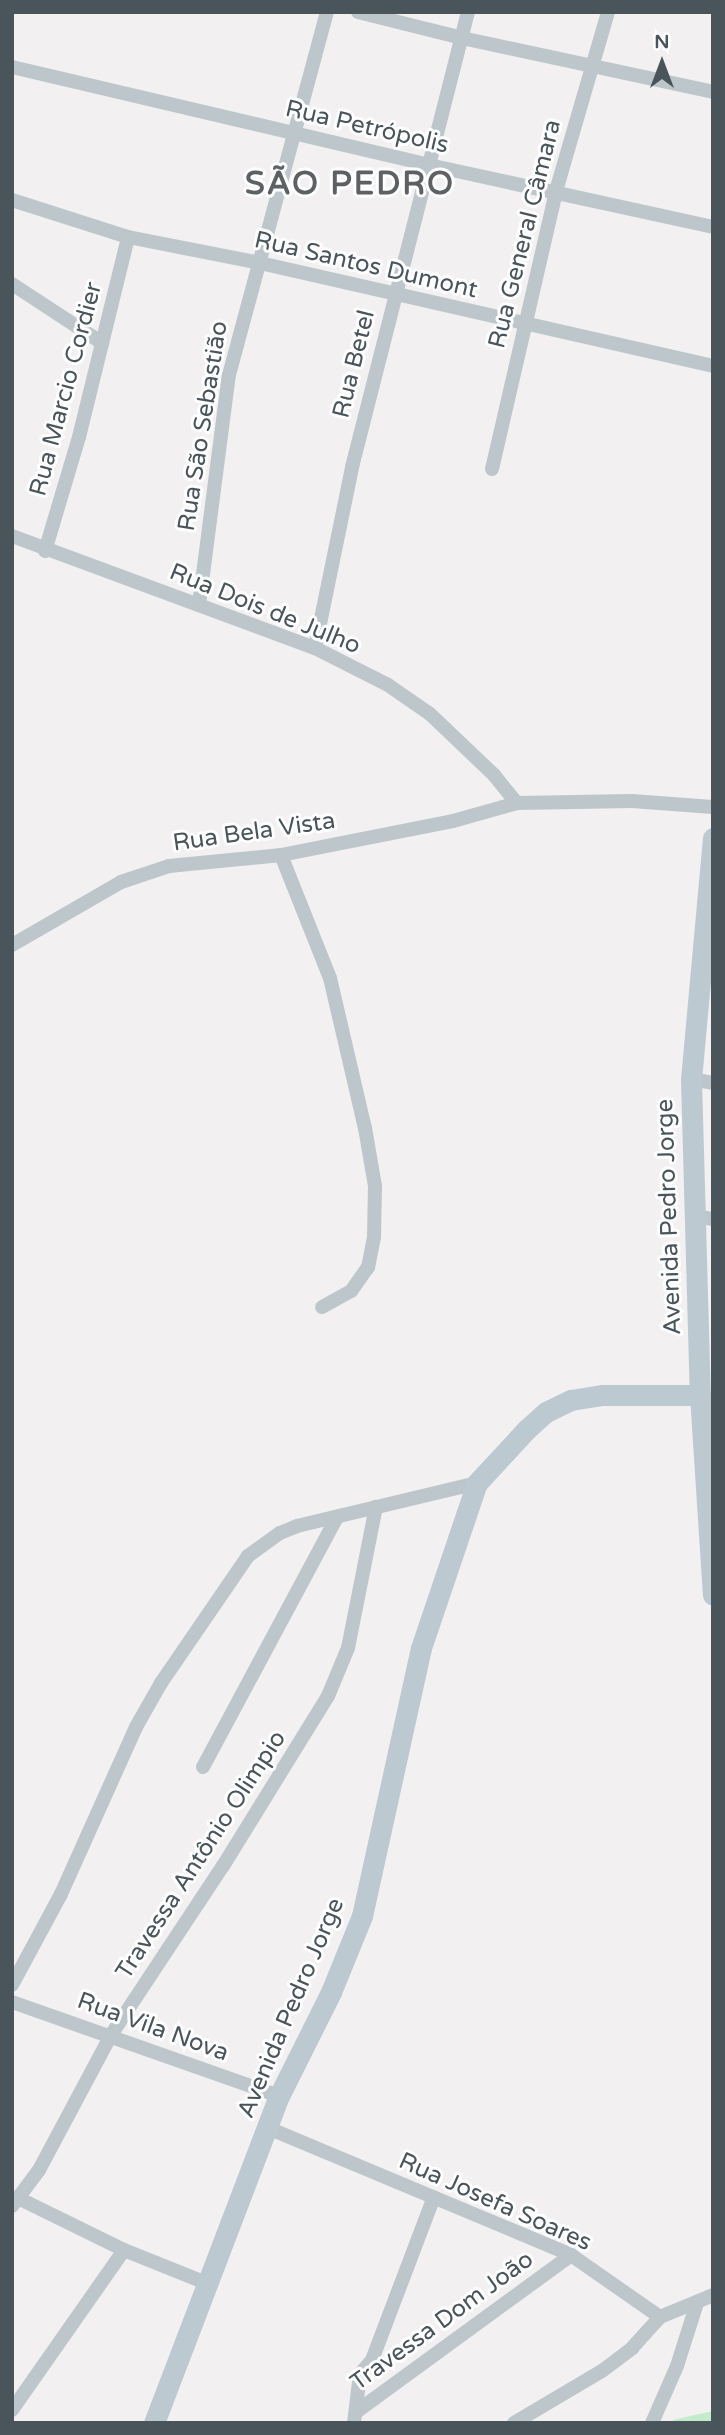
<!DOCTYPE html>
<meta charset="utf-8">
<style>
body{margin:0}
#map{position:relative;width:725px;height:2435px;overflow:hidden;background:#f2f0f0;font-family:"Varela Round",sans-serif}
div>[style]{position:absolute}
.green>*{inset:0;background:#c2eccc}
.street>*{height:14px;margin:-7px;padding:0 7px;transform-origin:7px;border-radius:7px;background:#bcc6cb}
.secondary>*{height:21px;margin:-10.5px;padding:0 10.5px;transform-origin:10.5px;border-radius:10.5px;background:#bdc9d0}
span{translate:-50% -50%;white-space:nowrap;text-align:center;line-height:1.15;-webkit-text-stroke:6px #fff;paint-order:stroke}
.street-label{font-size:24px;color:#49555b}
.district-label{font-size:32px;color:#5d6164;font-weight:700;letter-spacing:2px}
.frame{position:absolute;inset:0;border:14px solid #49555b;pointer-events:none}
.north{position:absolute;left:627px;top:28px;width:70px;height:70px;-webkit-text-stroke:5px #fff;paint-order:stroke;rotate:0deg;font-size:19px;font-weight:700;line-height:28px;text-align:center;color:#49555b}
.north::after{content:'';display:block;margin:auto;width:24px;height:32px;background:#49555b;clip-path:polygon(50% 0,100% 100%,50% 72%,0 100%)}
</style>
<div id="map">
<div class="green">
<div style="clip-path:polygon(713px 2411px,713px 2423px,673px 2423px,673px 2420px)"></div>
</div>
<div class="street">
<div style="left:358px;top:12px;width:107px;rotate:14deg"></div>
<div style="left:462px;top:38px;width:257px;rotate:12.1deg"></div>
<div style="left:12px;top:67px;width:428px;rotate:13.2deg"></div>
<div style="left:429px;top:165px;width:291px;rotate:12.3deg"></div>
<div style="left:12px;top:200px;width:122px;rotate:17.7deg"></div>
<div style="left:128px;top:237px;width:135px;rotate:11.1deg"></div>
<div style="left:260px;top:263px;width:465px;rotate:12.8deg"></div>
<div style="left:12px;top:284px;width:108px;rotate:33.2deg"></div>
<div style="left:492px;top:469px;width:285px;rotate:-77deg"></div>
<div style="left:556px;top:191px;width:186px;rotate:-73.8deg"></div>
<div style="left:12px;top:536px;width:323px;rotate:20.3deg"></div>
<div style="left:315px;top:648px;width:82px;rotate:26.9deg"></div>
<div style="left:388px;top:685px;width:51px;rotate:34.6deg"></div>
<div style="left:430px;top:714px;width:88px;rotate:43.6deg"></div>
<div style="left:494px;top:775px;width:36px;rotate:51deg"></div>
<div style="left:45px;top:551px;width:119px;rotate:-73.4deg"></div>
<div style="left:79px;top:437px;width:206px;rotate:-76.2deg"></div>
<div style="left:199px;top:605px;width:232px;rotate:-82.6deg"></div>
<div style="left:229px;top:375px;width:376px;rotate:-74.9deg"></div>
<div style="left:315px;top:648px;width:185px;rotate:-78.4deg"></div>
<div style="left:352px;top:467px;width:470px;rotate:-75.7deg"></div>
<div style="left:281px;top:855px;width:132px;rotate:68.3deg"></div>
<div style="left:330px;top:978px;width:154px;rotate:76.9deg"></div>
<div style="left:365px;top:1128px;width:59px;rotate:80.2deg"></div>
<div style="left:375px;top:1186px;width:51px;rotate:91.1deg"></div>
<div style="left:374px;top:1237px;width:31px;rotate:101deg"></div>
<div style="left:368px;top:1267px;width:29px;rotate:125deg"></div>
<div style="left:351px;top:1291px;width:33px;rotate:151deg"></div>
<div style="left:12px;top:945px;width:126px;rotate:-30deg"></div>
<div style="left:121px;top:882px;width:51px;rotate:-18.4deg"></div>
<div style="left:169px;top:866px;width:113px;rotate:-5.6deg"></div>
<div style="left:281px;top:855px;width:175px;rotate:-11.2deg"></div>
<div style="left:453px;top:821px;width:66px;rotate:-15.7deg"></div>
<div style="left:517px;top:803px;width:115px;rotate:-1deg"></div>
<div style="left:632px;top:801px;width:81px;rotate:4.2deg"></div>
<div style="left:691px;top:1079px;width:22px;rotate:10deg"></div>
<div style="left:697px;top:1216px;width:16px;rotate:11deg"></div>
<div style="left:203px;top:1767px;width:284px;rotate:-61.8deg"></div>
<div style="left:12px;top:1985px;width:103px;rotate:-61.7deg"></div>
<div style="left:61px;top:1894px;width:183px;rotate:-65.8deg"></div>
<div style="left:136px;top:1727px;width:51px;rotate:-60.4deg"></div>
<div style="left:161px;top:1683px;width:154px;rotate:-55.6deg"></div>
<div style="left:248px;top:1556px;width:39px;rotate:-36deg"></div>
<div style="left:280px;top:1533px;width:18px;rotate:-22deg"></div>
<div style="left:297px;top:1526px;width:185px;rotate:-13.4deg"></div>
<div style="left:12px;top:2002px;width:283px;rotate:19.4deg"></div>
<div style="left:268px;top:2128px;width:329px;rotate:22.7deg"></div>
<div style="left:571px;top:2255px;width:108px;rotate:34.9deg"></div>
<div style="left:18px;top:2198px;width:118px;rotate:26.1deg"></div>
<div style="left:124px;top:2250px;width:88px;rotate:21.9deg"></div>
<div style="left:12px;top:2206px;width:45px;rotate:-53.1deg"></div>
<div style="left:39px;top:2170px;width:153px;rotate:-61.9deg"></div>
<div style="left:111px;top:2035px;width:203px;rotate:-56.5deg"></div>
<div style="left:223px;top:1866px;width:200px;rotate:-58.3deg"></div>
<div style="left:328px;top:1696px;width:52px;rotate:-67.4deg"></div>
<div style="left:348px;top:1648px;width:144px;rotate:-78.8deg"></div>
<div style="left:12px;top:2410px;width:195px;rotate:-55deg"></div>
<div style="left:356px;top:2412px;width:266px;rotate:-36.1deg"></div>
<div style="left:354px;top:2423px;width:49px;rotate:-83deg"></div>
<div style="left:360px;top:2374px;width:18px;rotate:-49deg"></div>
<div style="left:372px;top:2360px;width:174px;rotate:-69.2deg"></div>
<div style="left:514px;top:2423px;width:102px;rotate:-30.6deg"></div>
<div style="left:602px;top:2371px;width:38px;rotate:-37deg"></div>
<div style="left:632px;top:2348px;width:42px;rotate:-47.9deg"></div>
<div style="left:660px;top:2317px;width:57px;rotate:-22.5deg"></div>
<div style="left:652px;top:2423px;width:62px;rotate:-66.3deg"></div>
<div style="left:677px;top:2366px;width:66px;rotate:-72.4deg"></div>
</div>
<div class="secondary">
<div style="left:713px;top:838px;width:242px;rotate:95.2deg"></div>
<div style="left:691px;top:1079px;width:316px;rotate:88.4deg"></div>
<div style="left:700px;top:1395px;width:200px;rotate:86.3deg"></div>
<div style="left:154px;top:2423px;width:350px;rotate:-69.1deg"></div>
<div style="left:279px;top:2096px;width:116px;rotate:-63.4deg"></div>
<div style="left:331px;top:1992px;width:82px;rotate:-67.8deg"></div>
<div style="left:362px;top:1916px;width:274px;rotate:-77.6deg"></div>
<div style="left:421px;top:1648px;width:174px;rotate:-71.3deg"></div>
<div style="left:477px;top:1483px;width:74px;rotate:-47.2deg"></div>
<div style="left:527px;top:1429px;width:25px;rotate:-42deg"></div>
<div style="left:546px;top:1412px;width:28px;rotate:-26deg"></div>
<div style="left:571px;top:1400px;width:32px;rotate:-9deg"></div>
<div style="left:603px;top:1395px;width:97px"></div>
</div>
<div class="street-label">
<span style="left:367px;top:127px;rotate:13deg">Rua Petrópolis</span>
<span style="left:525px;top:234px;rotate:-76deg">Rua General Câmara</span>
<span style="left:366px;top:265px;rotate:13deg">Rua Santos Dumont</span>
<span style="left:354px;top:364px;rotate:-76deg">Rua Betel</span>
<span style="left:66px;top:389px;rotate:-75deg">Rua Marcio Cordier</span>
<span style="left:203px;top:426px;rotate:-81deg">Rua São Sebastião</span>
<span style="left:265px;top:609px;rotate:22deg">Rua Dois de Julho</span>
<span style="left:254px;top:832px;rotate:-8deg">Rua Bela Vista</span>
<span style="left:669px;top:1217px;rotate:-92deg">Avenida Pedro Jorge</span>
<span style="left:201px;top:1855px;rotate:-57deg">Travessa Antônio Olimpio</span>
<span style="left:291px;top:2008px;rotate:-67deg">Avenida Pedro Jorge</span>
<span style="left:153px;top:2027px;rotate:20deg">Rua Vila Nova</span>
<span style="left:495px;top:2202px;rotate:24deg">Rua Josefa Soares</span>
<span style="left:442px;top:2321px;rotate:-36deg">Travessa Dom João</span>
</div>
<div class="district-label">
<span style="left:350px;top:184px">SÃO PEDRO</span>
</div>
<div class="frame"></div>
<div class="north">N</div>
</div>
